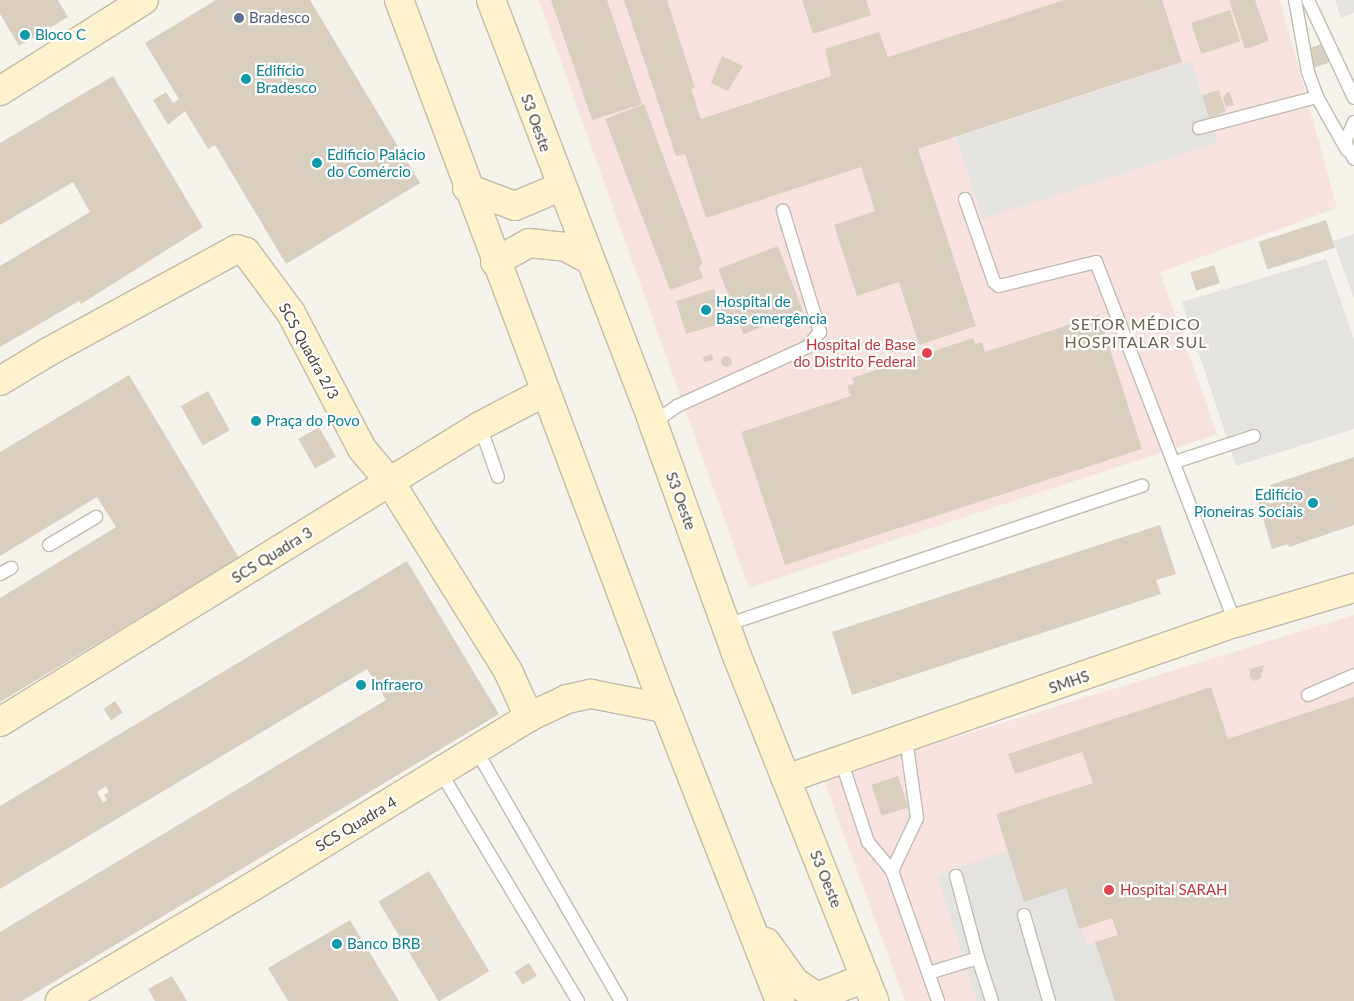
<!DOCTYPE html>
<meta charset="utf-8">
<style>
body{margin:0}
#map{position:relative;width:1354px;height:1001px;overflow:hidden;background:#f6f3ec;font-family:Lato,sans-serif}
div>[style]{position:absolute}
.medical>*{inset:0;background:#f6e3e0}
.parking>*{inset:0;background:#e5e3e0;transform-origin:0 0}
.building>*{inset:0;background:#d8cfc1;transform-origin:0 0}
.round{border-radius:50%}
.roads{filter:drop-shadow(1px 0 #c2bbae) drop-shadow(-1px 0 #c2bbae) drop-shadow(0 1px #c2bbae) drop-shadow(0 -1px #c2bbae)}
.lane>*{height:12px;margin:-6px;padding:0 6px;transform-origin:6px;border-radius:6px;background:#fff}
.secondary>*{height:28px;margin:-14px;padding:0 14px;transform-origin:14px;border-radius:14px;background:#fff3cd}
.dots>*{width:14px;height:14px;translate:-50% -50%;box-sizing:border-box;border:2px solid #fff;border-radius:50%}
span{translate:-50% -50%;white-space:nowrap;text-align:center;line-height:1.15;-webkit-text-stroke:4.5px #fff;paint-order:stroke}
.service-label{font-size:15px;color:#4e5e75}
.left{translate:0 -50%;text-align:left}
.culture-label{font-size:15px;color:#0d838f}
.right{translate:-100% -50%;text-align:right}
.street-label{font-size:15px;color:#4b4439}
.health-label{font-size:15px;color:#be3a42}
.neighbourhood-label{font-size:16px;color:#6e6250;letter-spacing:1px}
</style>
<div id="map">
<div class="medical">
<div style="clip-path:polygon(539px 0,1280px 0,1337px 208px,1160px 272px,1217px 434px,749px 588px)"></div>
<div style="clip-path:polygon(1354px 615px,1354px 1001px,905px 1001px,823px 778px)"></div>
</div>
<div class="parking">
<div style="clip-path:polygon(1335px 0,1354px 0,1354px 13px,1341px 18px)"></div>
<div style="left:1191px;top:61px;width:86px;height:247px;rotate:72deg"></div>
<div style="clip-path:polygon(1354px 234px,1354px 298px,1333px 241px)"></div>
<div style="clip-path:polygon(1326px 259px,1354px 339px,1354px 429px,1236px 466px,1182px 302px)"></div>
<div style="clip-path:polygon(1021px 846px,1059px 857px,1087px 945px,1099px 942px,1120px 1001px,977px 1001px,937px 875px)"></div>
</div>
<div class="building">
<div style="clip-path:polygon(0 0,58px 0,68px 17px,19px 46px,0 14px)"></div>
<div style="clip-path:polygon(216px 0,310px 0,420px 183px,286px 264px,215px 145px,208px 149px,185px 111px,168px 125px,153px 100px,166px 92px,173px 103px,179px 99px,145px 43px)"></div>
<div style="clip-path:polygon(551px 0,607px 0,642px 104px,592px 120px)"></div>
<div style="clip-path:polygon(624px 0,667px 0,695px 88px,691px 89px,701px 119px,831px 76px,825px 49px,879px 32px,888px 57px,1064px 0,1162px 0,1182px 62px,918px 149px,976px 326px,919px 345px,899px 282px,857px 296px,849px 272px,834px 225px,875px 211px,861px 167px,706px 218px,685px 154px,676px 156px)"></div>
<div style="clip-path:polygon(802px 0,866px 0,871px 15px,813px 34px)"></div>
<div style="clip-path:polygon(1229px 0,1255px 0,1269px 41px,1245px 49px)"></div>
<div style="left:1230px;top:10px;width:33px;height:41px;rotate:72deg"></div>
<div style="left:1325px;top:43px;width:20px;height:18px;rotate:72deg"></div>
<div style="clip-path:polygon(722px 56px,743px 66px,728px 91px,711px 83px)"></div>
<div style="clip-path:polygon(113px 76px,203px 227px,81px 304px,79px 301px,0 347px,0 266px,90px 212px,73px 182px,0 225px,0 143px)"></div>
<div style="left:1219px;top:90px;width:23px;height:18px;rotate:72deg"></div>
<div style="clip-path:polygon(1229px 91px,1234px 105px,1226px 107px,1223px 97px)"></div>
<div style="clip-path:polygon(644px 104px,703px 264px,699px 267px,703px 278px,670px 290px,605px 119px)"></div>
<div style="left:1326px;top:220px;width:29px;height:71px;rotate:72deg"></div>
<div style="left:778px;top:246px;width:70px;height:64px;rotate:69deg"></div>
<div style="left:1214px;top:265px;width:19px;height:25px;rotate:72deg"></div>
<div style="clip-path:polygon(714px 289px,717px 299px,728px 296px,736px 319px,686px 334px,676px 301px)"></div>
<div style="clip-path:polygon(1099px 315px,1142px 449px,785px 565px,741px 432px,851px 396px,847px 386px,854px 384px,852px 378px,973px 338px,975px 344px,982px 342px,985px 352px)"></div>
<div style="clip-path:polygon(712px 354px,713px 360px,704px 362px,703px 357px)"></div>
<div class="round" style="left:720.5px;top:355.5px;width:11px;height:11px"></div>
<div style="clip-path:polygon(129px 375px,239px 558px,0 702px,0 598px,116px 527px,97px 497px,0 556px,0 452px)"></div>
<div style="left:208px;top:391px;width:45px;height:31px;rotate:61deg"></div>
<div style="left:319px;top:427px;width:34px;height:24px;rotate:60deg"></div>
<div style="clip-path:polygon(1354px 457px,1354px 525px,1289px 547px,1288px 544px,1272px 549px,1257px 498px,1265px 497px,1269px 504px,1274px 502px,1270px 485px)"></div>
<div style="clip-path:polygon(1160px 525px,1176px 574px,1156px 580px,1161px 594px,852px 695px,832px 632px)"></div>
<div style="clip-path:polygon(evenodd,407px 561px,499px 714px,22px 1001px,0 1001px,0 932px,386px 700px,367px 669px,0 889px,0 806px,407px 561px,106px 786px,109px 792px,104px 795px,107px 800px,103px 803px,97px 792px,106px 786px)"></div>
<div style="clip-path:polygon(1264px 665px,1261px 678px,1254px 681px,1250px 678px,1250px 669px)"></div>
<div style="clip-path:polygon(1211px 687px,1228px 739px,1354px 697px,1354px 1001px,1115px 1001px,1095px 942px,1118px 935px,1112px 918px,1079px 929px,1066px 888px,1024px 902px,996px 814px,1093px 783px,1082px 752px,1015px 774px,1008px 754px)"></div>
<div style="left:115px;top:701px;width:14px;height:14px;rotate:56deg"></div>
<div style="left:898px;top:776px;width:33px;height:28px;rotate:72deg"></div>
<div style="left:429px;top:871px;width:117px;height:59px;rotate:59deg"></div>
<div style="clip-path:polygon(350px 920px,399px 1001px,288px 1001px,268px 968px)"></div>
<div style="left:529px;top:963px;width:15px;height:17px;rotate:58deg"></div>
<div style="clip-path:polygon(172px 976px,187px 1001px,155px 1001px,148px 989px)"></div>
</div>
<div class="roads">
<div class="lane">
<div style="left:1295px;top:0;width:73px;rotate:79.8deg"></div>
<div style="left:1308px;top:72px;width:27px;rotate:70deg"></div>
<div style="left:1317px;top:97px;width:61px;rotate:60.5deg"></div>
<div style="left:1308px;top:0;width:108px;rotate:64.9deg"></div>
<div style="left:1354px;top:122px;width:22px;rotate:114deg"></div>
<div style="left:1345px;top:142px;width:19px;rotate:62deg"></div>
<div style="left:1199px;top:128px;width:122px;rotate:-14.7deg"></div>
<div style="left:965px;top:199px;width:88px;rotate:70.7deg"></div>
<div style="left:994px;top:282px;width:6px;rotate:39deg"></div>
<div style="left:999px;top:286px;width:100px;rotate:-13.9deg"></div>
<div style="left:1096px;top:262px;width:387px;rotate:68.9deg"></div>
<div style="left:653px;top:423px;width:29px;rotate:-35deg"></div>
<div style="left:677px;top:406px;width:143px;rotate:-24.4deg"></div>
<div style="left:807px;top:347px;width:20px;rotate:-49deg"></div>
<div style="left:820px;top:332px;width:127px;rotate:-107deg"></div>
<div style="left:480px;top:426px;width:54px;rotate:70.6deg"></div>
<div style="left:1175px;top:462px;width:83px;rotate:-18.2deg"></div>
<div style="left:49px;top:545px;width:55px;rotate:-30.8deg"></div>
<div style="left:0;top:574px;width:13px;rotate:-29deg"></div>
<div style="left:726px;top:625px;width:439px;rotate:-18.5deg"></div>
<div style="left:1308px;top:695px;width:50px;rotate:-23.5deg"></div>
<div style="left:476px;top:750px;width:290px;rotate:60deg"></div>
<div style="left:841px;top:760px;width:86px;rotate:71.8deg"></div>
<div style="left:868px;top:842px;width:38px;rotate:50deg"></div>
<div style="left:892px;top:871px;width:138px;rotate:70.5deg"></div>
<div style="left:441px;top:773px;width:266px;rotate:59deg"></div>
<div style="left:892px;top:871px;width:59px;rotate:-64.7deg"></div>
<div style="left:917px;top:818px;width:80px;rotate:-97.9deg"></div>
<div style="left:1024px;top:915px;width:90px;rotate:73.8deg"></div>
<div style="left:978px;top:958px;width:45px;rotate:72deg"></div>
<div style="left:929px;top:973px;width:51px;rotate:-17deg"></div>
<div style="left:978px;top:958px;width:85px;rotate:-105deg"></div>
</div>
<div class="secondary">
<div style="left:399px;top:0;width:726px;rotate:69.44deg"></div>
<div style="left:654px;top:680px;width:345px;rotate:68.6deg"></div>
<div style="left:491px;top:0;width:453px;rotate:69deg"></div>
<div style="left:653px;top:423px;width:242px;rotate:70.2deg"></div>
<div style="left:735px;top:651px;width:377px;rotate:68.3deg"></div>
<div style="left:0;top:91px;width:170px;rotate:-32.3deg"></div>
<div style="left:467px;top:188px;width:51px;rotate:20.6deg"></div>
<div style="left:515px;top:206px;width:49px;rotate:-22.9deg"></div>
<div style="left:495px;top:262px;width:39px;rotate:-29deg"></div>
<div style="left:529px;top:243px;width:37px;rotate:6deg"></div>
<div style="left:566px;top:247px;width:26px;rotate:29deg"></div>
<div style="left:0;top:381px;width:56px;rotate:-31.1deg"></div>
<div style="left:48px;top:352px;width:215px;rotate:-28.6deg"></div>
<div style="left:237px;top:249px;width:9px;rotate:18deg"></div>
<div style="left:246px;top:252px;width:76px;rotate:53.6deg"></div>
<div style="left:291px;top:313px;width:153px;rotate:62.4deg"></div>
<div style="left:362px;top:449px;width:43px;rotate:49.7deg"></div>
<div style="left:390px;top:482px;width:223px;rotate:58deg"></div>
<div style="left:508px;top:671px;width:51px;rotate:65.5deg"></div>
<div style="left:0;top:722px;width:564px;rotate:-31.66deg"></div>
<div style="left:480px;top:426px;width:73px;rotate:-27.6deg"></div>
<div style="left:786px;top:779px;width:475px;rotate:-19.2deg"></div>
<div style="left:1235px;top:623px;width:124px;rotate:-16.4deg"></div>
<div style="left:766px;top:942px;width:49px;rotate:54.1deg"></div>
<div style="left:795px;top:982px;width:27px;rotate:34deg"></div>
<div style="left:817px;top:997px;width:52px;rotate:-21.6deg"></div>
<div style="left:60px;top:1001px;width:217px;rotate:-30.7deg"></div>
<div style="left:247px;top:890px;width:331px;rotate:-31.5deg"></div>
<div style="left:529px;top:717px;width:42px;rotate:-25.3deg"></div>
<div style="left:567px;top:699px;width:25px;rotate:-12deg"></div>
<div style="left:591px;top:694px;width:74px;rotate:10.9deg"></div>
</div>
</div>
<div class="dots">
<div style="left:239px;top:18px;background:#5c6f8a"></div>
<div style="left:25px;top:35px;background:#0f9aa8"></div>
<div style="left:246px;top:79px;background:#0f9aa8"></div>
<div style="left:317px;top:163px;background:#0f9aa8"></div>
<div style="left:706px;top:310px;background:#0f9aa8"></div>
<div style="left:927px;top:353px;background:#e0444e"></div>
<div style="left:256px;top:421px;background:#0f9aa8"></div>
<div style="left:1313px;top:503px;background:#0f9aa8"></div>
<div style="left:361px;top:685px;background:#0f9aa8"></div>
<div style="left:1109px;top:890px;background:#e0444e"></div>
<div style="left:337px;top:944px;background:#0f9aa8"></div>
</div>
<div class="service-label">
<span class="left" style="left:249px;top:18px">Bradesco</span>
</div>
<div class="culture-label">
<span class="left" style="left:35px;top:35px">Bloco C</span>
<span class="left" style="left:256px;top:79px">Edifício<br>Bradesco</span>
<span class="left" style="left:327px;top:163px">Edificio Palácio<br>do Comércio</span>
<span class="left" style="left:716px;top:310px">Hospital de<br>Base emergência</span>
<span class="left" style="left:266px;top:421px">Praça do Povo</span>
<span class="right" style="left:1303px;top:503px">Edifício<br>Pioneiras Sociais</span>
<span class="left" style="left:371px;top:685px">Infraero</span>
<span class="left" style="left:347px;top:944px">Banco BRB</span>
</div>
<div class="street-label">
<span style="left:536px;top:123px;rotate:70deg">S3 Oeste</span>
<span style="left:309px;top:351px;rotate:61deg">SCS Quadra 2/3</span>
<span style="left:681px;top:501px;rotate:70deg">S3 Oeste</span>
<span style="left:272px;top:555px;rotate:-32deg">SCS Quadra 3</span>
<span style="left:1069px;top:682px;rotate:-19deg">SMHS</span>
<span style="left:356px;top:824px;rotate:-31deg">SCS Quadra 4</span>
<span style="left:826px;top:879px;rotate:68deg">S3 Oeste</span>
</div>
<div class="health-label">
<span class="right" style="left:916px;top:353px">Hospital de Base<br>do Distrito Federal</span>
<span class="left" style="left:1120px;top:890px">Hospital SARAH</span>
</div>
<div class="neighbourhood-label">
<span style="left:1136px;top:333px">SETOR MÉDICO<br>HOSPITALAR SUL</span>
</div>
</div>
